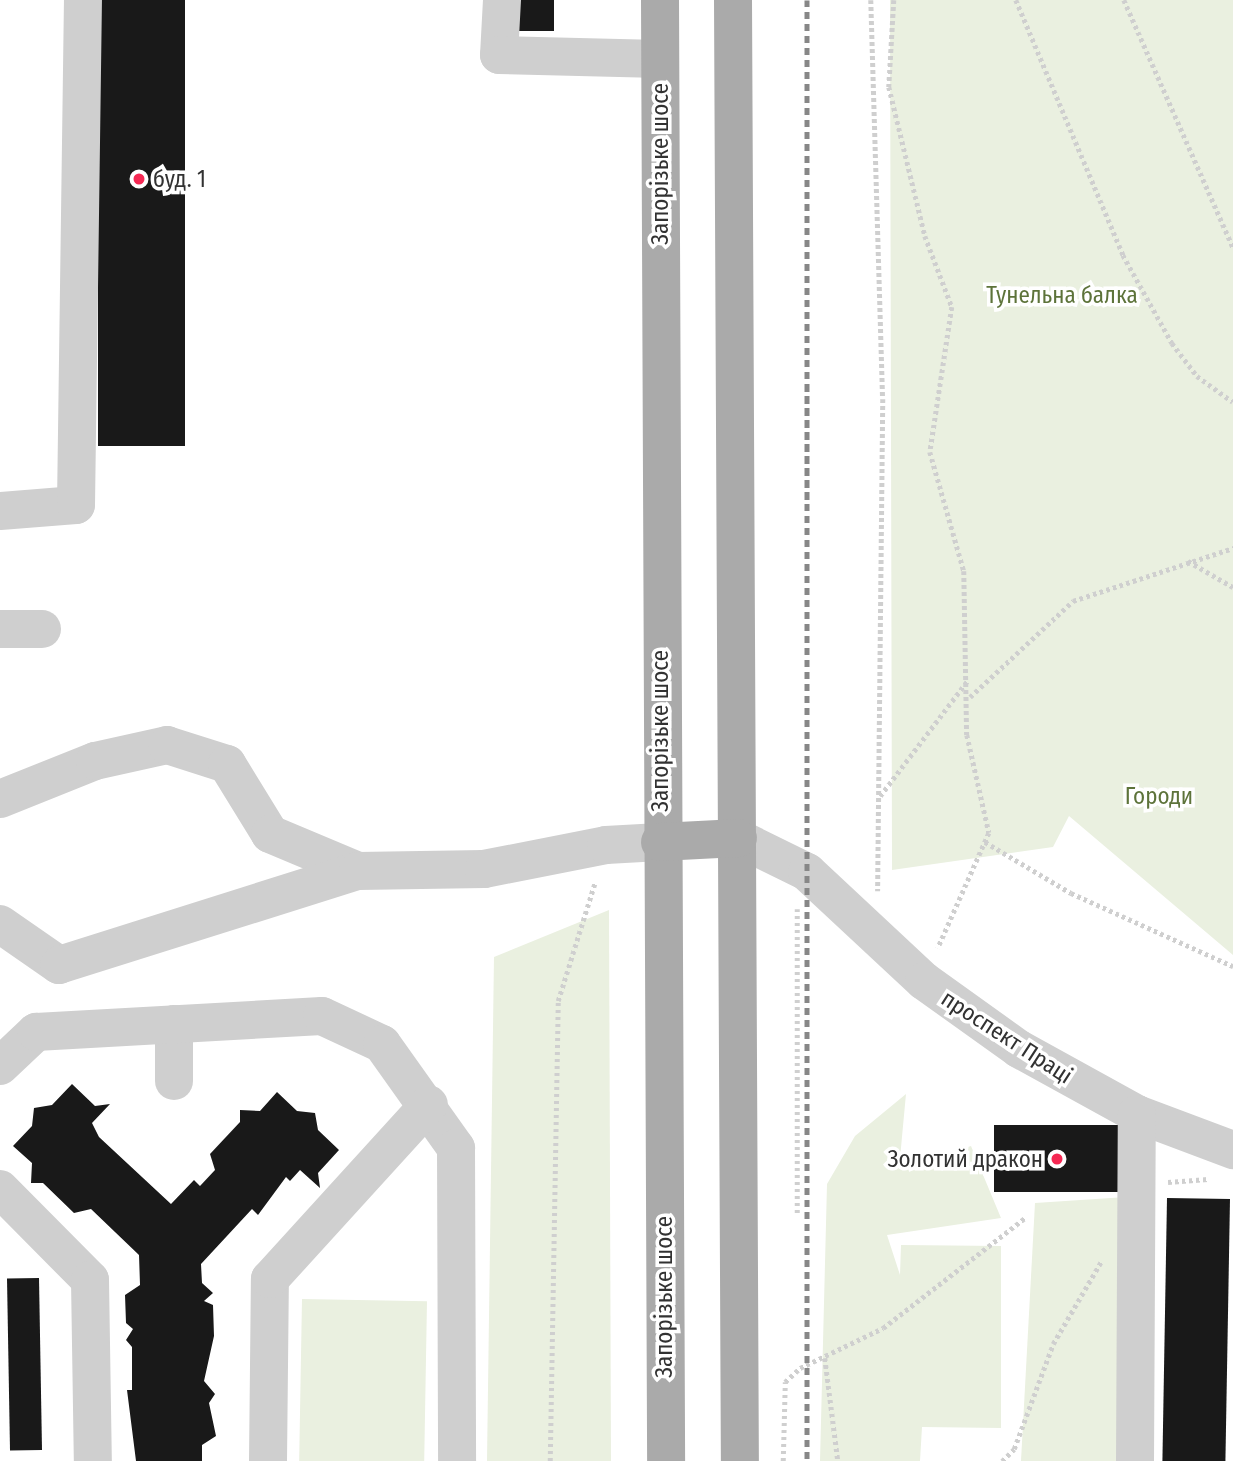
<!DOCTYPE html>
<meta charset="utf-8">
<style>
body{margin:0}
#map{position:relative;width:1233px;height:1461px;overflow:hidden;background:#fff;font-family:"Fira Sans Condensed",sans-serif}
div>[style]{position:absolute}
.green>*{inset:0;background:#eaf0e0;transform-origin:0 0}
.building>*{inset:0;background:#191919;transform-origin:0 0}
.path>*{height:4.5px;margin-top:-2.25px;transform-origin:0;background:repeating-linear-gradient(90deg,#cfcfcf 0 3.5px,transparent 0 7px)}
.minor>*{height:38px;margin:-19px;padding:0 19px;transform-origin:19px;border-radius:19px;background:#cfcfcf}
.major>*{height:38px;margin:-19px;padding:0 19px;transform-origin:19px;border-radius:19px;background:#aaa}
.rail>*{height:5px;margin-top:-2.5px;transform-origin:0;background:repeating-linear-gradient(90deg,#878787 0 7px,transparent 0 12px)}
.dots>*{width:19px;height:19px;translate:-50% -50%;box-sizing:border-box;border:4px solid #fff;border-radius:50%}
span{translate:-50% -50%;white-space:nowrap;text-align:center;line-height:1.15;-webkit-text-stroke:7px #fff;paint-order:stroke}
.street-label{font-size:23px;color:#323232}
.poi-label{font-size:23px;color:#323232}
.left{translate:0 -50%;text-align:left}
.right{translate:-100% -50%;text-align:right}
.park-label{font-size:23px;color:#5d733a}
</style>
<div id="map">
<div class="green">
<div style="clip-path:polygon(890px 0,1233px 0,1233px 955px,1069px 816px,1053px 847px,892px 870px)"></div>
<div style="clip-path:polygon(609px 910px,611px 1461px,487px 1461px,494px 957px)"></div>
<div style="clip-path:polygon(906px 1094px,899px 1169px,971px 1146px,1001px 1218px,887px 1235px,900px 1275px,901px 1245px,1001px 1246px,1001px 1428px,922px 1427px,920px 1461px,820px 1461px,827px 1184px,855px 1136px)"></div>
<div style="clip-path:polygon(1126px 1197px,1127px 1461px,1021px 1461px,1035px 1203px)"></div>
<div style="left:302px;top:1299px;width:125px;height:162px;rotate:1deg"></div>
</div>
<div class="building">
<div style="left:98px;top:0;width:87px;height:446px"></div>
<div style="left:516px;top:0;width:38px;height:31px"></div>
<div style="clip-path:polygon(72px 1084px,95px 1106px,110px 1104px,92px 1123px,99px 1137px,171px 1204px,194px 1180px,200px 1186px,215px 1170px,210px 1154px,240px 1122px,240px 1110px,260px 1111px,277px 1092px,297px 1111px,315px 1113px,318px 1130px,339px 1150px,318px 1173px,320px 1188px,300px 1170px,290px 1181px,286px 1177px,258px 1215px,252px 1209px,201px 1264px,202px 1283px,213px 1293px,204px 1301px,213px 1305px,214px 1336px,204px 1381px,215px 1394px,209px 1403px,216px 1436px,202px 1445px,202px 1461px,136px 1461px,127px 1390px,132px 1390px,132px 1347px,126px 1340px,133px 1329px,126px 1323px,125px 1295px,140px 1285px,139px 1255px,91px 1209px,74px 1213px,43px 1183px,31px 1183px,32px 1163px,13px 1146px,32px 1126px,34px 1108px,52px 1105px)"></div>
<div style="left:1120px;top:1125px;width:67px;height:126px;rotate:90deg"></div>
<div style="left:1167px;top:1198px;width:63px;height:263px;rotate:1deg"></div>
<div style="left:39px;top:1278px;width:172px;height:32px;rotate:89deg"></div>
</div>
<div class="path">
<div style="left:871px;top:0;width:399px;rotate:88.3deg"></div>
<div style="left:883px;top:399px;width:492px;rotate:90.6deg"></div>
<div style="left:894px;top:0;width:87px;rotate:93.3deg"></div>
<div style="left:889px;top:87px;width:153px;rotate:76.4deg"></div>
<div style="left:925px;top:236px;width:76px;rotate:69.2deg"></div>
<div style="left:952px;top:307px;width:147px;rotate:98.6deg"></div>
<div style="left:930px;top:452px;width:124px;rotate:74.1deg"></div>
<div style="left:964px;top:571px;width:164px;rotate:89deg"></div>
<div style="left:967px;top:735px;width:100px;rotate:77.3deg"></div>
<div style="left:989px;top:833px;width:126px;rotate:113.9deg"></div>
<div style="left:1016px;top:0;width:277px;rotate:67.2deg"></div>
<div style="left:1123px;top:255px;width:101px;rotate:60.9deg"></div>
<div style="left:1172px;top:343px;width:41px;rotate:52.9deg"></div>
<div style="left:1197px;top:376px;width:44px;rotate:35.8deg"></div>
<div style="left:1124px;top:0;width:270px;rotate:66.2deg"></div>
<div style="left:1188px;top:561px;width:52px;rotate:30deg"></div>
<div style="left:970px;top:697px;width:141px;rotate:-43deg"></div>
<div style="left:1073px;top:601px;width:169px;rotate:-18.3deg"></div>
<div style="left:880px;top:796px;width:146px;rotate:-52.8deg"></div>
<div style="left:985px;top:842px;width:100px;rotate:30.7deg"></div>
<div style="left:1071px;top:893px;width:178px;rotate:24.3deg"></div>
<div style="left:1168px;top:1182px;width:40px;rotate:-4.3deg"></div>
<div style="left:797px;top:1213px;width:304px;rotate:-90deg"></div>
<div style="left:825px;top:1358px;width:104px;rotate:82.8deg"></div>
<div style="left:550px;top:1461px;width:460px;rotate:-89deg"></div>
<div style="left:558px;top:1001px;width:125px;rotate:-72.7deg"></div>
<div style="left:783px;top:1461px;width:79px;rotate:-88.5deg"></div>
<div style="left:785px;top:1382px;width:21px;rotate:-43deg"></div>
<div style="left:800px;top:1368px;width:92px;rotate:-25.7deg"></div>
<div style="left:883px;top:1328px;width:181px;rotate:-37.8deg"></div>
<div style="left:1002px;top:1461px;width:17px;rotate:-45deg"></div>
<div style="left:1014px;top:1449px;width:112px;rotate:-69.6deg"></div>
<div style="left:1053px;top:1344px;width:95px;rotate:-59.7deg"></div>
</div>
<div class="minor">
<div style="left:502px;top:0;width:55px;rotate:93.1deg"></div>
<div style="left:499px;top:55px;width:161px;rotate:1.4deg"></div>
<div style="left:0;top:511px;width:76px;rotate:-4.5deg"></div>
<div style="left:76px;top:505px;width:505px;rotate:-89.21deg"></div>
<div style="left:0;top:629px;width:42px"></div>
<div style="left:0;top:799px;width:102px;rotate:-21.8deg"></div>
<div style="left:95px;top:761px;width:74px;rotate:-12.5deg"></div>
<div style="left:167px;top:745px;width:63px;rotate:17.6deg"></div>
<div style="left:227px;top:764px;width:82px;rotate:58.4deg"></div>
<div style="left:270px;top:834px;width:95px;rotate:22.8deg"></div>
<div style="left:738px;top:838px;width:77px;rotate:26.2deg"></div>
<div style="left:807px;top:872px;width:160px;rotate:43deg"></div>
<div style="left:924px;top:981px;width:117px;rotate:35.6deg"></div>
<div style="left:1019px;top:1049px;width:135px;rotate:28.8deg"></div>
<div style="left:1137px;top:1114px;width:103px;rotate:20.6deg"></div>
<div style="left:0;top:924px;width:72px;rotate:34.8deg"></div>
<div style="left:59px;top:965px;width:313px;rotate:-17.5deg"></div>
<div style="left:358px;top:871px;width:126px;rotate:-0.9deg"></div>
<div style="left:484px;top:869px;width:124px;rotate:-11.1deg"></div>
<div style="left:606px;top:845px;width:54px;rotate:-3.2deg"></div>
<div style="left:174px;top:1024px;width:57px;rotate:90deg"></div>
<div style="left:0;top:1066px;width:50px;rotate:-43.4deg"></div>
<div style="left:36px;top:1032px;width:286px;rotate:-3.2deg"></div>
<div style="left:322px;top:1016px;width:66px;rotate:25deg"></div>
<div style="left:382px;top:1044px;width:128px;rotate:54.6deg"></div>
<div style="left:456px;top:1148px;width:313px;rotate:89.8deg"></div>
<div style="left:0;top:1189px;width:128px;rotate:45.3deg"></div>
<div style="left:90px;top:1280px;width:181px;rotate:89.1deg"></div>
<div style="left:268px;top:1461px;width:182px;rotate:-89.4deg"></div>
<div style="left:270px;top:1279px;width:236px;rotate:-47.7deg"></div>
<div style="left:1135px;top:1461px;width:347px;rotate:-89.7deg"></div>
</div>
<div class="major">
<div style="left:660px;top:0;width:1461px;rotate:89.76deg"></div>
<div style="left:733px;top:0;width:1461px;rotate:89.73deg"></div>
<div style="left:660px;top:842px;width:78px;rotate:-2.9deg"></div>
</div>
<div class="rail">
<div style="left:807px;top:0;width:1461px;rotate:90deg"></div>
</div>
<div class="dots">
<div style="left:139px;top:179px;background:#f52853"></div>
<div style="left:1057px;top:1159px;background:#f52853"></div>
</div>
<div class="street-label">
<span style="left:660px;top:164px;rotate:-90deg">Запорізьке шосе</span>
<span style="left:660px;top:731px;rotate:-90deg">Запорізьке шосе</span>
<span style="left:1007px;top:1037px;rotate:33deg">проспект Праці</span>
<span style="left:664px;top:1297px;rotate:-90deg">Запорізьке шосе</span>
</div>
<div class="poi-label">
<span class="left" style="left:153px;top:179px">буд. 1</span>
<span class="right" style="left:1043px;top:1159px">Золотий дракон</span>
</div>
<div class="park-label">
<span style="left:1062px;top:295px">Тунельна балка</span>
<span style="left:1159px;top:796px">Городи</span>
</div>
</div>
